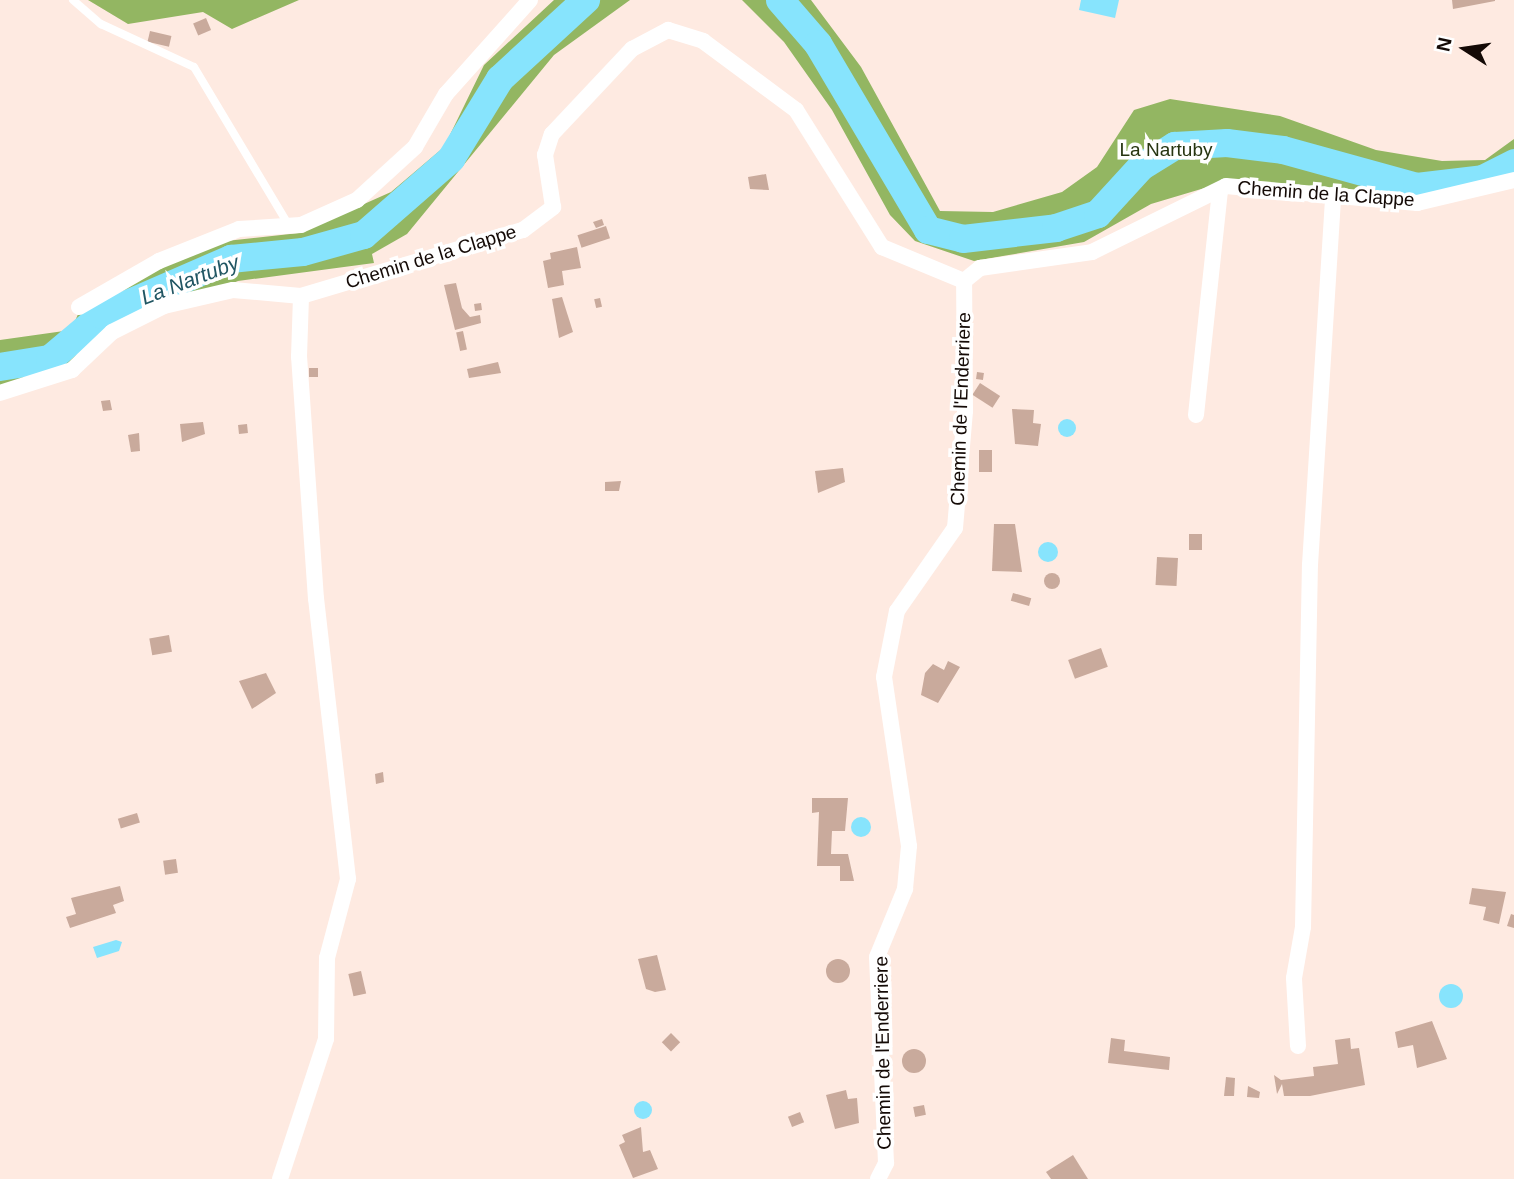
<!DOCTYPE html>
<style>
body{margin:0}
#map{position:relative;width:1514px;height:1179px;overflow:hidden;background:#feeae1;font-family:Helvetica,sans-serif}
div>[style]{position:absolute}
.forest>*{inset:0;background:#93b662}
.water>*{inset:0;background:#87e4fd}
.round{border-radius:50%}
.river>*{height:28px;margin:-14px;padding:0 14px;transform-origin:14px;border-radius:14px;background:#87e4fd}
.building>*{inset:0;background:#c9aa9c;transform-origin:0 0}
.service>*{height:8px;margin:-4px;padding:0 4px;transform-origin:4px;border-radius:4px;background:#fff}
.minor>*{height:16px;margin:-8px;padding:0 8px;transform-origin:8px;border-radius:8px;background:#fff}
span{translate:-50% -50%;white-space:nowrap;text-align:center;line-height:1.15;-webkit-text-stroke:7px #fff;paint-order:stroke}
.park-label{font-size:19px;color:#273511}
.street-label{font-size:19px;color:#140a06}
.water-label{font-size:21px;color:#215663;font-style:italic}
.north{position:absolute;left:1430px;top:14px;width:70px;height:70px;-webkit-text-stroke:5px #fff;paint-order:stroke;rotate:282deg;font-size:19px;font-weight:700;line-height:28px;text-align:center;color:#140a06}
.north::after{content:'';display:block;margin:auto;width:24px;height:32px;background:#140a06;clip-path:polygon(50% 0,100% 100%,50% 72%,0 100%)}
</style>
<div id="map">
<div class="forest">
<div style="clip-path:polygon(88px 0,299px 0,232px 29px,203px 12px,128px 24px)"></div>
<div style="clip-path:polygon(554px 0,630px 0,554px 55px,407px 234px,372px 254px,374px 263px,238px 281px,123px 328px,108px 328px,77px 351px,75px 364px,0 392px,0 340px,71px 330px,79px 312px,160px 265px,217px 242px,299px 233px,391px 192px,444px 147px,484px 65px)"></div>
<div style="clip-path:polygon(742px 0,811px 0,861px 67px,940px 211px,993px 212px,1062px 192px,1097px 167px,1134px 110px,1170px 99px,1280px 116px,1376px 150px,1442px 161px,1485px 160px,1514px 139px,1514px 175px,1433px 198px,1228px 181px,1151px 204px,1084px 242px,974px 261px,915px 241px,890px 215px,832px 110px,784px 42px)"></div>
</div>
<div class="water">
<div style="clip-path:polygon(1081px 0,1119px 0,1115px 18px,1079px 10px)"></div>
<div class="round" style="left:1058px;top:419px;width:18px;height:18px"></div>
<div class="round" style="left:1038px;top:542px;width:20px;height:20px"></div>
<div class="round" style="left:851px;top:817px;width:20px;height:20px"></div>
<div style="clip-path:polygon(116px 940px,122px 942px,119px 951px,97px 958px,93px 947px)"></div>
<div class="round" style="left:1439px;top:984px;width:24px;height:24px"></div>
<div class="round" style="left:634px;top:1101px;width:18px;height:18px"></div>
</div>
<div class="river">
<div style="left:780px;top:0;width:58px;rotate:49.2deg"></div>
<div style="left:818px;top:44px;width:216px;rotate:59.4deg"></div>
<div style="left:928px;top:230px;width:36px;rotate:14deg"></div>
<div style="left:963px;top:239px;width:94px;rotate:-6.7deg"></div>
<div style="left:1056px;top:228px;width:44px;rotate:-18.4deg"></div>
<div style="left:1098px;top:214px;width:64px;rotate:-47.5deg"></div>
<div style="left:1141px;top:167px;width:40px;rotate:-32deg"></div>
<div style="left:1175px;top:146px;width:52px;rotate:-3.3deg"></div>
<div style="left:1227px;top:143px;width:56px;rotate:7.1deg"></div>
<div style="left:1283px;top:150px;width:139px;rotate:15.4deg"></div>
<div style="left:1417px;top:187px;width:66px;rotate:-6.9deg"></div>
<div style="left:1483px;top:179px;width:35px;rotate:-27deg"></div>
<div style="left:0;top:367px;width:51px;rotate:-9.1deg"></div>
<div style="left:50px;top:359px;width:68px;rotate:-40.2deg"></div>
<div style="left:102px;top:315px;width:141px;rotate:-23.5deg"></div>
<div style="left:231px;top:259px;width:72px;rotate:-5.6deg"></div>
<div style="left:303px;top:252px;width:63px;rotate:-15.6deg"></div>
<div style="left:364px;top:235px;width:116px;rotate:-41.1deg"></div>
<div style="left:451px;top:159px;width:94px;rotate:-58.5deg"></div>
<div style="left:500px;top:79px;width:117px;rotate:-42.6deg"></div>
</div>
<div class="building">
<div style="clip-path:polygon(1452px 0,1495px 0,1495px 1px,1453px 9px)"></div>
<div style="left:206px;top:18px;width:13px;height:14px;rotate:67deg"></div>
<div style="left:150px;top:31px;width:22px;height:11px;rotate:13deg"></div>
<div style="clip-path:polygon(766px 174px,769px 190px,750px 189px,748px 177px)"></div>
<div style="clip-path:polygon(602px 219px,604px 225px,596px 228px,593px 222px)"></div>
<div style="left:606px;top:226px;width:13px;height:30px;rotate:72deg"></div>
<div style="clip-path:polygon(577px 247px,581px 268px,562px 271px,564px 285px,548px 288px,543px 261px,551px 259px,550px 253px)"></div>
<div style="clip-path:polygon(456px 283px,462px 308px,470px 317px,480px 315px,481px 323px,455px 330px,444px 285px)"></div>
<div style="clip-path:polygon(562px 297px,573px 332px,559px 338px,552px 299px)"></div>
<div style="left:600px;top:298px;width:9px;height:6px;rotate:77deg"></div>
<div style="left:481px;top:303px;width:7px;height:7px;rotate:82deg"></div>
<div style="left:463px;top:331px;width:19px;height:7px;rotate:78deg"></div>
<div style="clip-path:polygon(498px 362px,501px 373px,469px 378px,467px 369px)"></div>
<div style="left:309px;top:368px;width:9px;height:9px"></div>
<div style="left:977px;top:372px;width:7px;height:7px;rotate:8deg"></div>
<div style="left:980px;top:383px;width:24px;height:14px;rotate:33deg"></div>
<div style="clip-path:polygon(110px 400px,112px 410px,103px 411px,101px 401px)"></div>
<div style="clip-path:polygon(1012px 409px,1034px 410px,1033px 423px,1041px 424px,1038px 446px,1015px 444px)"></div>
<div style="clip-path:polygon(203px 422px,205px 434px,182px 442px,180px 424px)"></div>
<div style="left:247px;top:424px;width:9px;height:9px;rotate:84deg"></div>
<div style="clip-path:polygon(139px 433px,140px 451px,131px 452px,128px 435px)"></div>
<div style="left:979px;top:450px;width:13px;height:22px"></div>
<div style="clip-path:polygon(843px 468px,845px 482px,818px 493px,815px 471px)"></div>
<div style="clip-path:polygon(621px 481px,619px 491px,605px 491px,605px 482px)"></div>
<div style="clip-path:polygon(994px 524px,1015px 524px,1022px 572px,992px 571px)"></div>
<div style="left:1189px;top:534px;width:13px;height:16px"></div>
<div style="left:1157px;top:557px;width:21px;height:28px;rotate:3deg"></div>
<div class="round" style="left:1044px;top:573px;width:16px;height:16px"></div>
<div style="left:1013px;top:593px;width:19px;height:8px;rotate:16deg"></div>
<div style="left:169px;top:635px;width:17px;height:20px;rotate:80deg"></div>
<div style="left:1101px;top:648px;width:20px;height:35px;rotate:70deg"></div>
<div style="clip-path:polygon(948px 661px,960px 667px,938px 703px,921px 695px,925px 673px,933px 664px,944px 670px)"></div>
<div style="clip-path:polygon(266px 673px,276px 693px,252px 709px,239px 681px)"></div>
<div style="clip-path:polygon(383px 772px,384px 782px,376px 784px,375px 774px)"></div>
<div style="clip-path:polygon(812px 798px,848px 798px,845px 831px,832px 831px,831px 854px,848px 854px,854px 881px,840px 881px,840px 866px,817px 866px,819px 812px,812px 813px)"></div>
<div style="left:137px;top:813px;width:10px;height:20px;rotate:73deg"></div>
<div style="left:176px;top:859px;width:14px;height:13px;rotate:82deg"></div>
<div style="clip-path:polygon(120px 886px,124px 901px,113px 905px,116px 913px,70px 928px,66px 917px,76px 914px,71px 898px)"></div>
<div style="clip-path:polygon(1472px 888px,1506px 892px,1499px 924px,1483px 920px,1486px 907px,1469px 904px)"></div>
<div style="clip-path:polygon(1511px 914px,1514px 915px,1514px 928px,1507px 926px)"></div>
<div style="clip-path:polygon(657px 955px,666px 990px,655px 992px,646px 989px,638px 959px)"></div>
<div class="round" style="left:826px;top:959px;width:24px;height:24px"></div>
<div style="left:361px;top:971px;width:23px;height:13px;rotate:77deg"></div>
<div style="clip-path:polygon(1432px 1021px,1447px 1059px,1417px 1068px,1413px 1045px,1398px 1048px,1395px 1032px)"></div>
<div style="left:671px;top:1033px;width:13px;height:13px;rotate:45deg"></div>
<div style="clip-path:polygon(1111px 1038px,1125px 1040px,1124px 1051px,1170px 1057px,1169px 1070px,1108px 1063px)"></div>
<div style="clip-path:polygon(1350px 1038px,1351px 1049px,1359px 1048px,1365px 1085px,1310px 1096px,1284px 1096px,1282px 1084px,1277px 1094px,1274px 1075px,1281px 1080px,1314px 1076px,1313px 1067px,1338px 1064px,1335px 1040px)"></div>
<div class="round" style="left:902px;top:1049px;width:24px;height:24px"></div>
<div style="clip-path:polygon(1226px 1077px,1235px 1078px,1234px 1096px,1224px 1096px)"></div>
<div style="clip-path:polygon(1248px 1086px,1260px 1092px,1259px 1098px,1247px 1097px)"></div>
<div style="clip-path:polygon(846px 1090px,848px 1099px,857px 1098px,859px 1123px,835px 1129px,826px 1095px)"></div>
<div style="left:924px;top:1105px;width:10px;height:11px;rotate:79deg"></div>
<div style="left:800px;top:1112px;width:11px;height:13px;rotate:68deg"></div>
<div style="clip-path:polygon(641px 1127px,643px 1152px,650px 1150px,658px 1169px,633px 1178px,619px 1145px,625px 1142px,622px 1135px)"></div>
<div style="clip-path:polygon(1073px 1155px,1088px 1179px,1051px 1179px,1046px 1172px)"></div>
</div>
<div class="service">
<div style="left:73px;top:0;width:37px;rotate:41deg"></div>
<div style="left:101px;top:24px;width:102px;rotate:24.8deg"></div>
<div style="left:194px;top:67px;width:185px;rotate:59.1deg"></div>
</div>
<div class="minor">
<div style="left:79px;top:307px;width:92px;rotate:-29.9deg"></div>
<div style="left:159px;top:261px;width:86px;rotate:-21.8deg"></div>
<div style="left:239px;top:229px;width:62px;rotate:-3.7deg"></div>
<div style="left:301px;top:225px;width:61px;rotate:-24.1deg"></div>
<div style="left:357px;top:200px;width:79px;rotate:-42.4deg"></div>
<div style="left:415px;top:147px;width:61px;rotate:-59.7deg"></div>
<div style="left:446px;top:94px;width:126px;rotate:-48.2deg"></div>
<div style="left:0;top:393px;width:76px;rotate:-17.7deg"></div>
<div style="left:72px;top:370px;width:55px;rotate:-43.5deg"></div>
<div style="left:112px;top:332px;width:58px;rotate:-26.6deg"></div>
<div style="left:164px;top:306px;width:71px;rotate:-13.1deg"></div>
<div style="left:233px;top:290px;width:68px;rotate:5deg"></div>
<div style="left:301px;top:296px;width:232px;rotate:-16.6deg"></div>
<div style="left:523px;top:230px;width:38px;rotate:-37deg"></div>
<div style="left:553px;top:207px;width:53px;rotate:-98.7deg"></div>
<div style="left:545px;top:155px;width:22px;rotate:-72deg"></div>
<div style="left:552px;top:134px;width:117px;rotate:-46.7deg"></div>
<div style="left:632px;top:49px;width:41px;rotate:-27.8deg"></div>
<div style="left:668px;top:30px;width:37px;rotate:17deg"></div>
<div style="left:703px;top:41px;width:116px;rotate:36.6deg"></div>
<div style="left:796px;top:110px;width:162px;rotate:57.9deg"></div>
<div style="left:882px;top:247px;width:89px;rotate:22.5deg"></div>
<div style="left:964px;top:281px;width:21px;rotate:-39deg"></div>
<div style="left:980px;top:268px;width:113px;rotate:-8.1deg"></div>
<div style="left:1092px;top:252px;width:149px;rotate:-26.2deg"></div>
<div style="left:1226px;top:186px;width:192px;rotate:5.1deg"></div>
<div style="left:1417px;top:203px;width:100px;rotate:-13.3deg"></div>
<div style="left:1196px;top:415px;width:226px;rotate:-83.9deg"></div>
<div style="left:1298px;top:1046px;width:68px;rotate:-93.4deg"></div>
<div style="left:1294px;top:978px;width:52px;rotate:-80deg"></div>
<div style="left:1303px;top:927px;width:362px;rotate:-88.9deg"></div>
<div style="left:1310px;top:565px;width:371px;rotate:-86.4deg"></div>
<div style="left:280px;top:1179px;width:147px;rotate:-71.8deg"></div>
<div style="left:326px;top:1039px;width:81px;rotate:-89.3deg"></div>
<div style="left:327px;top:958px;width:82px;rotate:-75.1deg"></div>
<div style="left:348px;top:879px;width:282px;rotate:-96.5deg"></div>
<div style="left:316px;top:599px;width:243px;rotate:-94deg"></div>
<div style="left:299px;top:357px;width:61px;rotate:-88.1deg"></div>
<div style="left:878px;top:1179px;width:18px;rotate:-63deg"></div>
<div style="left:886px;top:1163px;width:206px;rotate:-92.5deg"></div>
<div style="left:877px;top:957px;width:74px;rotate:-67.6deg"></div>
<div style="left:905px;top:889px;width:43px;rotate:-84.7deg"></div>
<div style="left:909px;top:846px;width:171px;rotate:-98.4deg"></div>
<div style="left:884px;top:677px;width:67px;rotate:-78.9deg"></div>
<div style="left:897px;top:611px;width:101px;rotate:-55.1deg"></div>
<div style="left:955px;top:528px;width:117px;rotate:-85.1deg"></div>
<div style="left:965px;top:411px;width:130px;rotate:-90.4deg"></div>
</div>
<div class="park-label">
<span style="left:1166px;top:150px">La Nartuby</span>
</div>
<div class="street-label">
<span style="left:1326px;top:194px;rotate:4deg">Chemin de la Clappe</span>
<span style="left:431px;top:257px;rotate:-17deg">Chemin de la Clappe</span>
<span style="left:961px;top:409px;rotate:-88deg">Chemin de l'Enderriere</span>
<span style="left:883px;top:1053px;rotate:-91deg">Chemin de l'Enderriere</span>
</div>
<div class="water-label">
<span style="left:190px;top:280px;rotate:-21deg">La Nartuby</span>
</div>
<div class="north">N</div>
</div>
